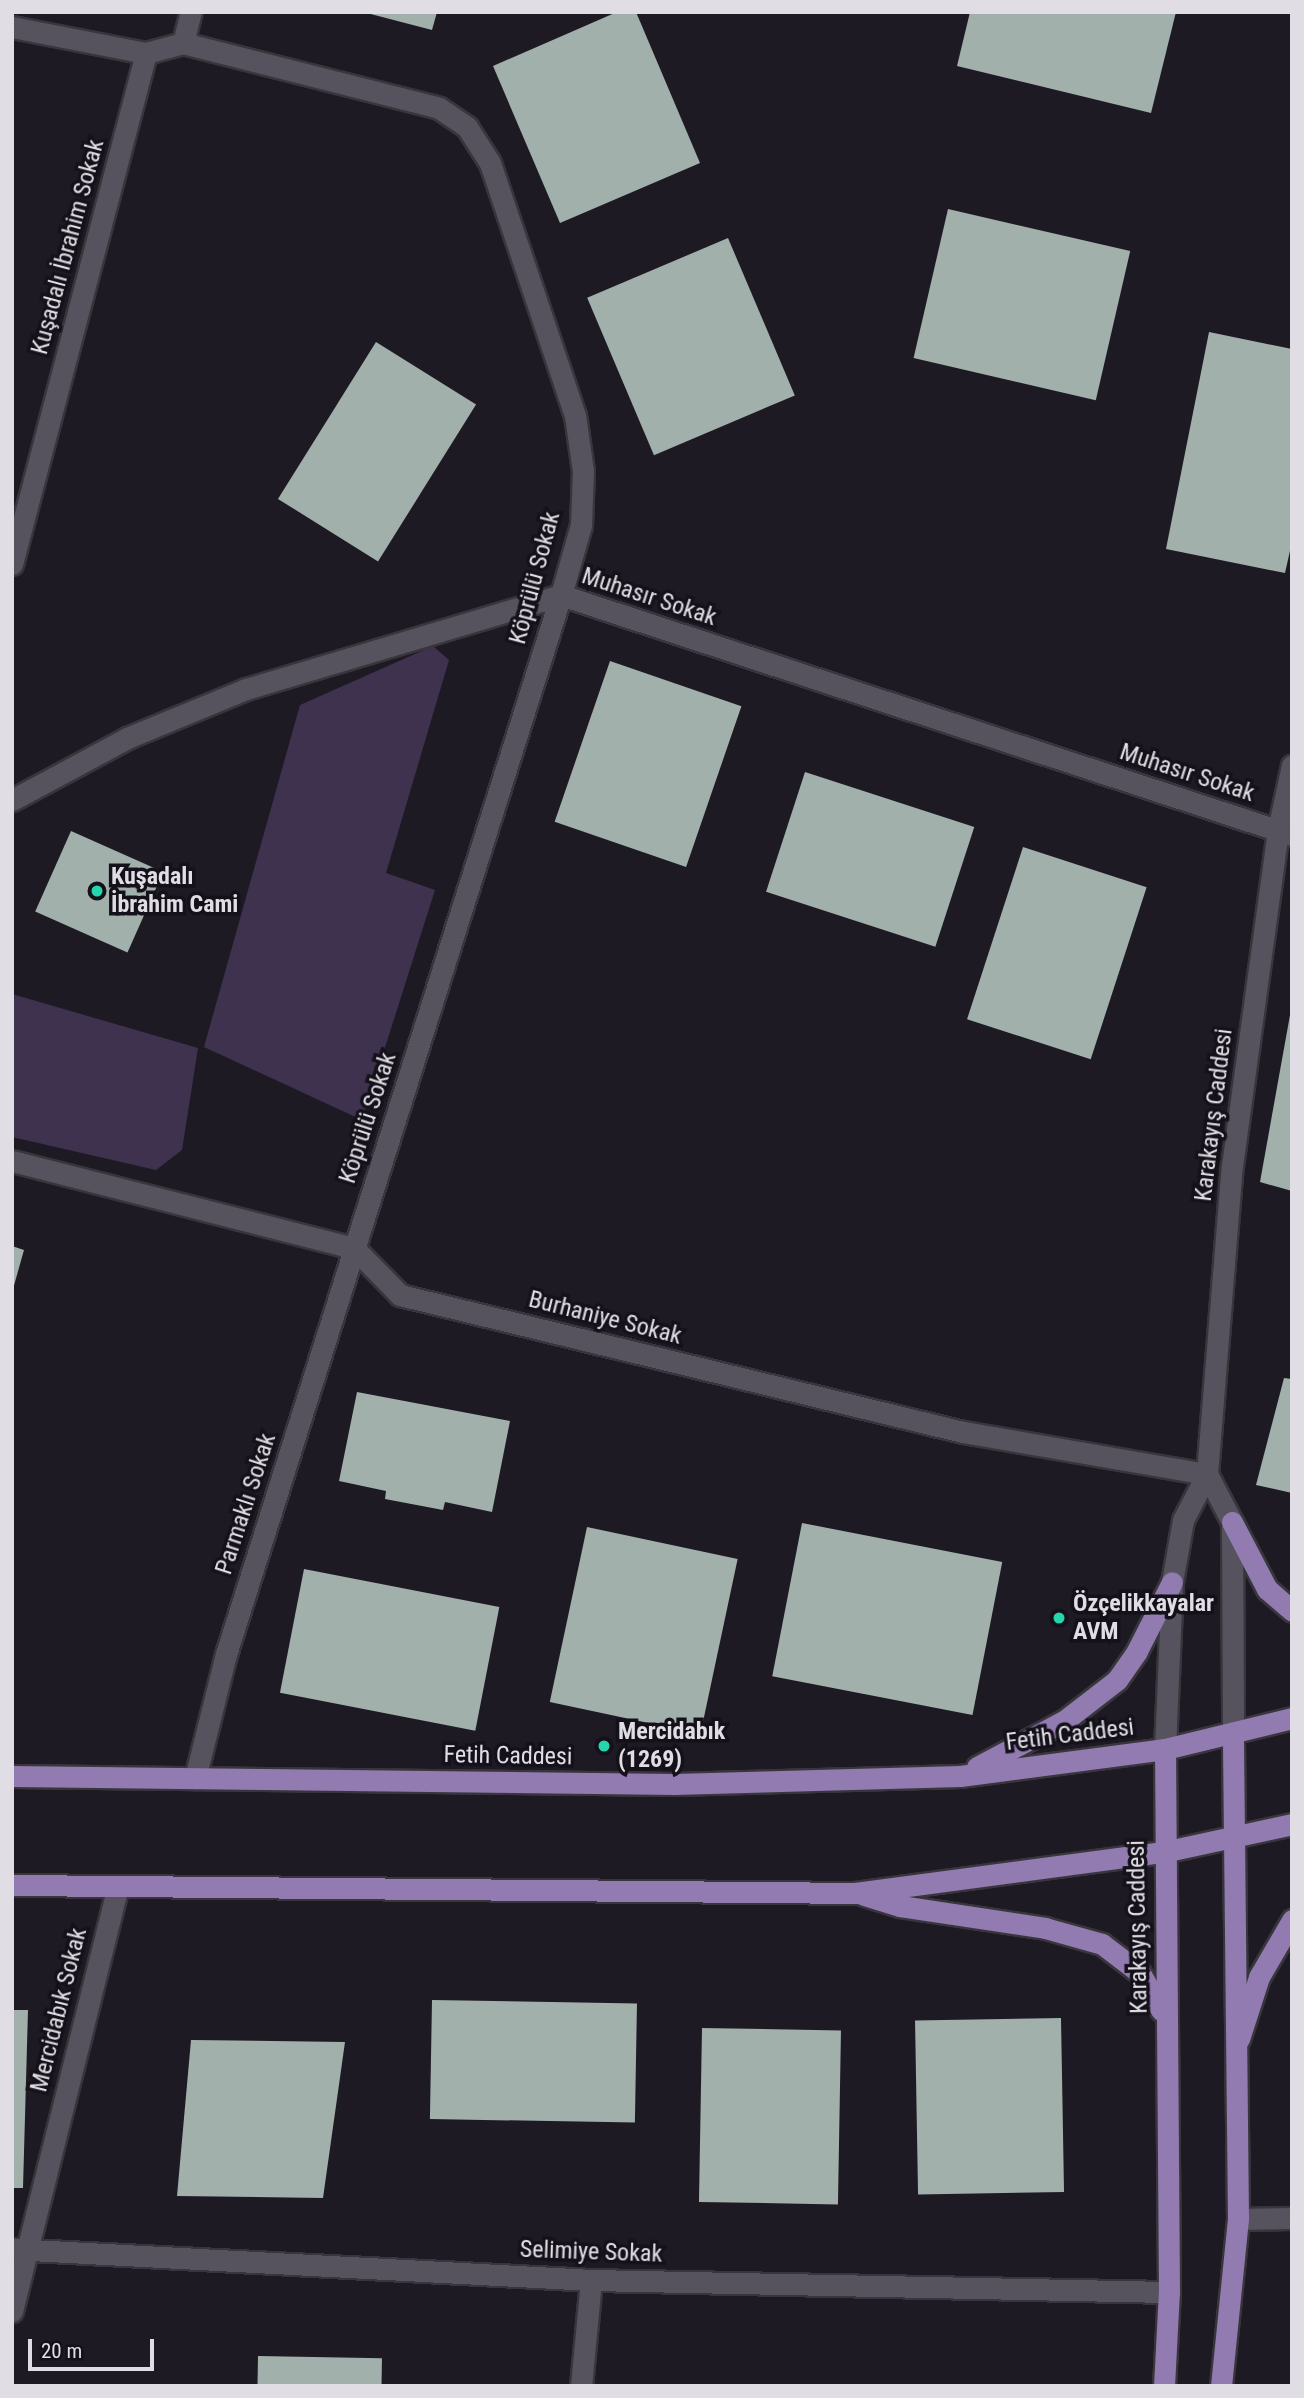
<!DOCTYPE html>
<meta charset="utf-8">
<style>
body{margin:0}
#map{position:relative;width:1304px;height:2398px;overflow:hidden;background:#1e1a24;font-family:"Roboto Condensed",sans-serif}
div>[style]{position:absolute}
.green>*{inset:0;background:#3e324f}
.building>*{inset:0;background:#a1b0ab;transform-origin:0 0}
.roads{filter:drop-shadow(2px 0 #38363c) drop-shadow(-2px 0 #38363c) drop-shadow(0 2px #38363c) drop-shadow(0 -2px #38363c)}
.minor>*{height:21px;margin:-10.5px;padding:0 10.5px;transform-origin:10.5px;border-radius:10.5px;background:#57535e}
.major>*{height:21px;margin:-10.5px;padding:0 10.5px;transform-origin:10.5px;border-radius:10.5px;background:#917bb1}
.dots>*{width:19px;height:19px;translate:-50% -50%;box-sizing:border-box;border:4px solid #15111a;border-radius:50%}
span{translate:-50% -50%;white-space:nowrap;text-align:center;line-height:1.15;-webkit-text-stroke:7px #15111a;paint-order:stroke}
.street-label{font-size:24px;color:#e0dee4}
.poi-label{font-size:24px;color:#e0dee4;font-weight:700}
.left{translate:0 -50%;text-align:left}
.frame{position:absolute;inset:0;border:14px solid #e0dee4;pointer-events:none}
.scale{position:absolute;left:28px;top:2339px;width:126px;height:32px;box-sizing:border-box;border:4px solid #e0dee4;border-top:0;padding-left:9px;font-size:21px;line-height:24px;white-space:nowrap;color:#e0dee4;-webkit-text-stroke:5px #15111a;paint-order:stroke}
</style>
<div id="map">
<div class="green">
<div style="clip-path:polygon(433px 646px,449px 660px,386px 873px,435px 890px,362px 1120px,204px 1047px,300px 705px)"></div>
<div style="clip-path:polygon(12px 994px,198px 1048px,182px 1150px,156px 1170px,12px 1137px)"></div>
</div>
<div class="building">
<div style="clip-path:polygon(363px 12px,437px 12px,432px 30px)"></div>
<div style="clip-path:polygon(617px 12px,636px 12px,700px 163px,560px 223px,493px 66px)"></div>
<div style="clip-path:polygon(970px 12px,1176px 12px,1151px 113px,957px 66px)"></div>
<div style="left:948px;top:209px;width:187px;height:153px;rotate:13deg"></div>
<div style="left:728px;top:238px;width:171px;height:153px;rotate:67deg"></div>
<div style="clip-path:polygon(1209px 332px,1292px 349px,1292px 542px,1285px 573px,1166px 549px)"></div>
<div style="left:376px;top:342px;width:118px;height:185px;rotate:32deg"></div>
<div style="left:610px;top:661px;width:139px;height:170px;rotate:19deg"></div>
<div style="left:805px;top:772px;width:178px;height:126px;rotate:18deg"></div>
<div style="left:71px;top:831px;width:101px;height:88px;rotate:24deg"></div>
<div style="left:1023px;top:847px;width:130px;height:181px;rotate:18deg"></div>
<div style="clip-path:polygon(1290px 1015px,1292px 1016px,1292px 1191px,1260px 1182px)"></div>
<div style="clip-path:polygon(12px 1246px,24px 1250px,13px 1289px,12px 1289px)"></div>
<div style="clip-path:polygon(1284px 1378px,1292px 1379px,1292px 1493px,1256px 1485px)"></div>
<div style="clip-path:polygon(357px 1392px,510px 1421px,492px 1512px,445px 1502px,443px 1510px,385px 1499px,386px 1491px,339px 1481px)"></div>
<div style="left:802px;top:1523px;width:204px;height:156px;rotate:11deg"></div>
<div style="left:587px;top:1527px;width:154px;height:179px;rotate:12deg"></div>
<div style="left:304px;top:1569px;width:199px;height:126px;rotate:11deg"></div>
<div style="left:432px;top:2000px;width:205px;height:119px;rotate:1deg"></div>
<div style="clip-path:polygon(12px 2010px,28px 2010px,23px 2188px,12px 2188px)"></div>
<div style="left:1061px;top:2018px;width:174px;height:146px;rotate:89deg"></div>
<div style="left:702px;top:2028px;width:139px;height:174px;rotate:1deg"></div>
<div style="clip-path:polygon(191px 2040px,345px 2042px,323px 2198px,177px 2196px)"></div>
<div style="left:258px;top:2356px;width:124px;height:30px;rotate:1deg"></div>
</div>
<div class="roads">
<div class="minor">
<div style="left:12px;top:27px;width:136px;rotate:11deg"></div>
<div style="left:183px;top:43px;width:264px;rotate:14.2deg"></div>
<div style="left:439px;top:108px;width:34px;rotate:34deg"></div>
<div style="left:467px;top:127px;width:43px;rotate:57.4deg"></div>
<div style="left:490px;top:163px;width:266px;rotate:71.4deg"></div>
<div style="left:575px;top:415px;width:57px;rotate:81.9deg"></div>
<div style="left:583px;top:471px;width:54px;rotate:92.1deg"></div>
<div style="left:581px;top:525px;width:73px;rotate:105.9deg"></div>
<div style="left:561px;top:595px;width:1111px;rotate:107.55deg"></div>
<div style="left:226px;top:1654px;width:128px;rotate:104deg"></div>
<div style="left:12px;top:564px;width:528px;rotate:-75.31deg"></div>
<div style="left:146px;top:53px;width:38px;rotate:-15deg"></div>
<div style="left:183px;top:43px;width:32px;rotate:-76deg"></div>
<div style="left:12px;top:800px;width:131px;rotate:-28.3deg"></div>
<div style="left:127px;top:738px;width:129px;rotate:-22.4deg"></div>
<div style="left:246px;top:689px;width:329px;rotate:-16.6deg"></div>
<div style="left:561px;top:595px;width:769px;rotate:18.18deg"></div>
<div style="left:12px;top:1161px;width:353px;rotate:14.3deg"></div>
<div style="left:354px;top:1248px;width:66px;rotate:45.6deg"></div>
<div style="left:400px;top:1295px;width:579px;rotate:13.68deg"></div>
<div style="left:963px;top:1432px;width:248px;rotate:9.8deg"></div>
<div style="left:1207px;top:1474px;width:54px;rotate:62.5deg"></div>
<div style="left:1232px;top:1522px;width:214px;rotate:89.7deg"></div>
<div style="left:1165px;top:1749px;width:167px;rotate:-87.6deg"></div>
<div style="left:1172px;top:1582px;width:63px;rotate:-79.9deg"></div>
<div style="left:1183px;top:1520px;width:52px;rotate:-62.4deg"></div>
<div style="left:1207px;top:1474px;width:309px;rotate:-85.4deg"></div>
<div style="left:1232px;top:1166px;width:339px;rotate:-82.2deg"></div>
<div style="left:1278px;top:830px;width:66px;rotate:-77.8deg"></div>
<div style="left:1238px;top:2219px;width:54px;rotate:-1.1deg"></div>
<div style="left:12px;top:2249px;width:580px;rotate:3.06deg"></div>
<div style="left:591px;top:2280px;width:578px;rotate:1.19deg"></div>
<div style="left:12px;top:2311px;width:437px;rotate:-76deg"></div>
<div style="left:581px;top:2386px;width:106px;rotate:-84.6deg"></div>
</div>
<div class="major">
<div style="left:1232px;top:1522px;width:76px;rotate:62.4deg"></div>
<div style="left:1267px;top:1589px;width:33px;rotate:41deg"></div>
<div style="left:977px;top:1767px;width:98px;rotate:-27.9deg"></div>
<div style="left:1064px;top:1721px;width:67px;rotate:-37.7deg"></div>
<div style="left:1117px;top:1680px;width:35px;rotate:-55deg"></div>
<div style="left:1137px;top:1651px;width:77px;rotate:-63.1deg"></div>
<div style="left:12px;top:1776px;width:662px;rotate:0.69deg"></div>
<div style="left:674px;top:1784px;width:286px;rotate:-1.6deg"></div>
<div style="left:960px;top:1776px;width:207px;rotate:-7.5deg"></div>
<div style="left:1165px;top:1749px;width:131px;rotate:-13.7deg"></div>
<div style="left:12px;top:1885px;width:843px;rotate:0.54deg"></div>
<div style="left:855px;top:1893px;width:311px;rotate:-7.6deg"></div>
<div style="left:1163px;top:1852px;width:132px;rotate:-12.2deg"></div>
<div style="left:864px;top:1895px;width:38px;rotate:17deg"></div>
<div style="left:900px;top:1906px;width:147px;rotate:8.6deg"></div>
<div style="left:1045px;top:1928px;width:59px;rotate:15.7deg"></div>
<div style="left:1102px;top:1944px;width:48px;rotate:37.3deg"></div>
<div style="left:1140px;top:1973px;width:43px;rotate:60.4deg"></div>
<div style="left:1239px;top:2039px;width:65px;rotate:-72.1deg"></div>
<div style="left:1259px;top:1977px;width:66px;rotate:-59.9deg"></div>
<div style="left:1164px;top:2386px;width:94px;rotate:-87deg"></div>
<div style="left:1169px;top:2292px;width:543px;rotate:-90.42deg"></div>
<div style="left:1221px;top:2386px;width:168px;rotate:-84.2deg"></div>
<div style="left:1238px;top:2219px;width:483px;rotate:-90.6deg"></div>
</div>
</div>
<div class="dots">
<div style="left:97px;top:891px;background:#26d5ae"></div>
<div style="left:1059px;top:1618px;background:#26d5ae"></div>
<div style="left:604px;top:1746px;background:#26d5ae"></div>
</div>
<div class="street-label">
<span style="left:68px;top:247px;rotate:-75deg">Kuşadalı İbrahim Sokak</span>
<span style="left:535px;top:578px;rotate:-75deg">Köprülü Sokak</span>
<span style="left:649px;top:597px;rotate:18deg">Muhasır Sokak</span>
<span style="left:1187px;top:773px;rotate:18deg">Muhasır Sokak</span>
<span style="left:1214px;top:1115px;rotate:-83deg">Karakayış Caddesi</span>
<span style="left:368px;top:1118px;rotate:-72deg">Köprülü Sokak</span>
<span style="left:605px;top:1318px;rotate:14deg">Burhaniye Sokak</span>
<span style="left:246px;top:1504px;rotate:-72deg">Parmaklı Sokak</span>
<span style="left:1070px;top:1735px;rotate:-7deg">Fetih Caddesi</span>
<span style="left:508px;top:1756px;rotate:1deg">Fetih Caddesi</span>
<span style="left:1138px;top:1927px;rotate:-91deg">Karakayış Caddesi</span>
<span style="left:59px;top:2010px;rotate:-76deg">Mercidabık Sokak</span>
<span style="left:591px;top:2252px;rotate:2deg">Selimiye Sokak</span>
</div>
<div class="poi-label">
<span class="left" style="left:111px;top:891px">Kuşadalı<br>İbrahim Cami</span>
<span class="left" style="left:1073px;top:1618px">Özçelikkayalar<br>AVM</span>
<span class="left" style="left:618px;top:1746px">Mercidabık<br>(1269)</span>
</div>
<div class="frame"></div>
<div class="scale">20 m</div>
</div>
